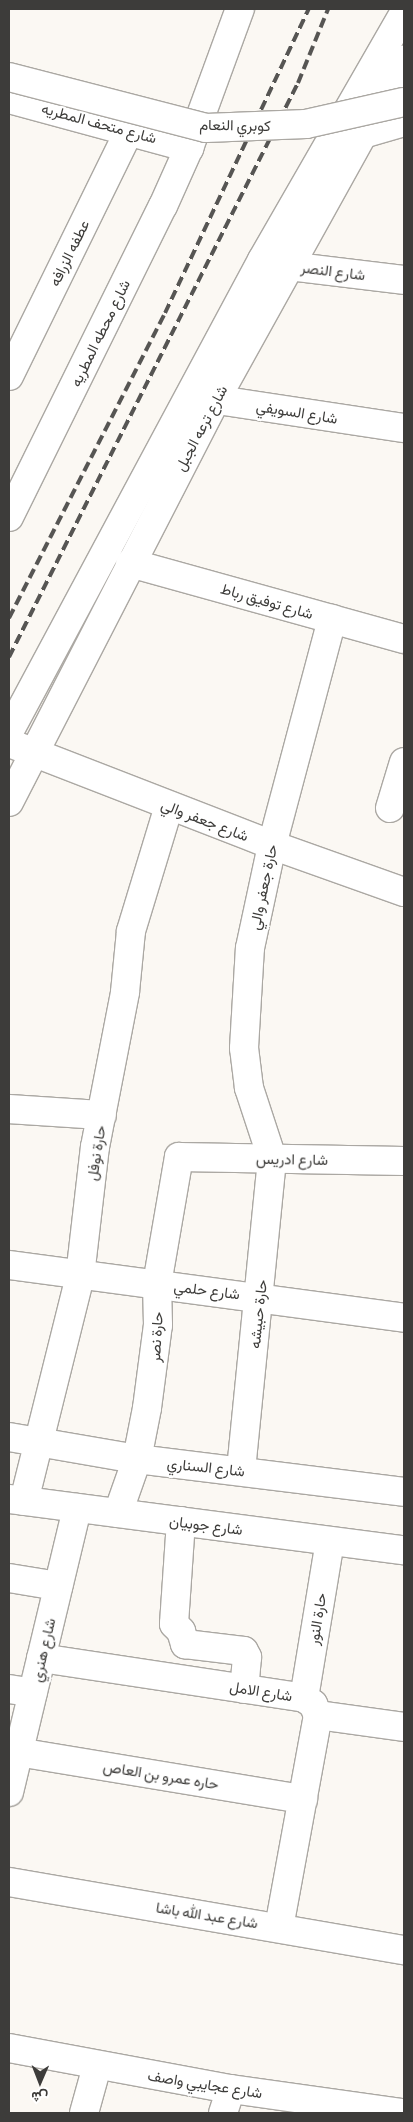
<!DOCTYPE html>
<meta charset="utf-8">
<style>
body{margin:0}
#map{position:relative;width:413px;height:2122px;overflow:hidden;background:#fbf8f3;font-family:Manrope,Vazirmatn,sans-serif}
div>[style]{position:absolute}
.roads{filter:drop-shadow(1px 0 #aba8a3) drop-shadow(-1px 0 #aba8a3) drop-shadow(0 1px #aba8a3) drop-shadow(0 -1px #aba8a3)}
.minor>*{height:28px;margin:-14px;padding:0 14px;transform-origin:14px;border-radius:14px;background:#fff}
.rail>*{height:4px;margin-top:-2px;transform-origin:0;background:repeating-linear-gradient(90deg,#565553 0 10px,transparent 0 15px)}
.bridges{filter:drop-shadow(1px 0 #aba8a3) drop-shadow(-1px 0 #aba8a3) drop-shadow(0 1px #aba8a3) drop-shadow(0 -1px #aba8a3)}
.minor-bridge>*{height:28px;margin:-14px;padding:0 14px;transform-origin:14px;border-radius:14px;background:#fff}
span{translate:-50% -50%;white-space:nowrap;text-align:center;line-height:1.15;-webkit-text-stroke:4px #fff;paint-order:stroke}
.street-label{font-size:15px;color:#3d3c3a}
.frame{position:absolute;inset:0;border:10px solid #3d3c3a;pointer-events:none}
.north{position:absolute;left:15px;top:2057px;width:50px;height:50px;-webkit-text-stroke:4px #fff;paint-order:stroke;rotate:181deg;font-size:14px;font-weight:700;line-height:20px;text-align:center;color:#3d3c3a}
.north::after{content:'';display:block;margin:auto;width:18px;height:22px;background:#3d3c3a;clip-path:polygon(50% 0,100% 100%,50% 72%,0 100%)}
</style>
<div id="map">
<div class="roads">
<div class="minor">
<div style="left:9px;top:99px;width:187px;rotate:15.2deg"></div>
<div style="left:363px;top:134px;width:43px;rotate:-16.3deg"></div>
<div style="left:272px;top:264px;width:133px;rotate:6.9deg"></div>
<div style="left:9px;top:376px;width:273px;rotate:-63.9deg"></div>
<div style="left:198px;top:397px;width:208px;rotate:8.6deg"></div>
<div style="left:9px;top:517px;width:347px;rotate:-63.7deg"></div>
<div style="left:163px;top:206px;width:64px;rotate:-65.9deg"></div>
<div style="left:189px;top:148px;width:148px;rotate:-69.9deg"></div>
<div style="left:130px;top:563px;width:284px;rotate:15.5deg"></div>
<div style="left:9px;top:732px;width:536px;rotate:-61.81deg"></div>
<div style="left:262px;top:260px;width:285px;rotate:-60.1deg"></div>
<div style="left:17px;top:746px;width:274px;rotate:21.2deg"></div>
<div style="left:272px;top:845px;width:140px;rotate:19.6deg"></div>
<div style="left:9px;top:802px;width:453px;rotate:-62.8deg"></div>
<div style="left:216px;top:399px;width:388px;rotate:-61deg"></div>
<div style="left:390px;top:808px;width:48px;rotate:-73.1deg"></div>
<div style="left:9px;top:1109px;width:93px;rotate:3.7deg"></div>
<div style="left:9px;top:1265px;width:399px;rotate:7.6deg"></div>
<div style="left:9px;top:1437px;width:130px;rotate:9.8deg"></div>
<div style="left:137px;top:1459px;width:269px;rotate:7deg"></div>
<div style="left:241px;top:1470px;width:314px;rotate:-84.3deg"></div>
<div style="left:272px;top:1158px;width:74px;rotate:-108.2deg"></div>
<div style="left:249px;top:1088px;width:40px;rotate:-97.1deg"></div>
<div style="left:244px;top:1048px;width:100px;rotate:-86.6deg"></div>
<div style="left:250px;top:948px;width:105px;rotate:-77.9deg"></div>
<div style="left:272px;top:845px;width:234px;rotate:-75.1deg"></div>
<div style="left:9px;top:1499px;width:398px;rotate:7.4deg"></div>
<div style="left:24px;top:1501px;width:232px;rotate:-76deg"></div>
<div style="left:80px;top:1276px;width:130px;rotate:-83.4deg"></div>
<div style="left:95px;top:1147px;width:158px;rotate:-79deg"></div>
<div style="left:125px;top:992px;width:61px;rotate:-84.4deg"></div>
<div style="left:131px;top:931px;width:131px;rotate:-73.1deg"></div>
<div style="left:118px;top:1513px;width:57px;rotate:-70.6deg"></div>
<div style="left:137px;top:1459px;width:52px;rotate:-78.9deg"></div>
<div style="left:147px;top:1408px;width:84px;rotate:-82.5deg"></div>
<div style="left:158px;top:1325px;width:41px;rotate:-91.4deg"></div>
<div style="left:157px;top:1284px;width:129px;rotate:-80.2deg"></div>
<div style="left:179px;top:1157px;width:225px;rotate:1deg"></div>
<div style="left:181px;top:1521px;width:103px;rotate:93.9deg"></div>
<div style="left:174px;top:1624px;width:10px;rotate:45deg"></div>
<div style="left:181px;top:1631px;width:14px;rotate:73deg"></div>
<div style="left:185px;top:1644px;width:59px;rotate:6.8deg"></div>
<div style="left:244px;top:1651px;width:7px;rotate:63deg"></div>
<div style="left:247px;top:1657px;width:32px;rotate:95deg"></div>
<div style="left:9px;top:1578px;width:50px;rotate:9.3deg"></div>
<div style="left:41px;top:1658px;width:266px;rotate:8.6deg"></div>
<div style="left:304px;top:1698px;width:11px;rotate:34deg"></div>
<div style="left:313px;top:1704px;width:12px;rotate:66deg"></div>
<div style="left:318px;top:1715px;width:216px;rotate:100.4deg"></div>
<div style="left:9px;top:1689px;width:24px;rotate:9deg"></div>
<div style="left:304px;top:1698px;width:159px;rotate:-80.6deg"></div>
<div style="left:318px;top:1715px;width:87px;rotate:7.9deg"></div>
<div style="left:18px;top:1752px;width:289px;rotate:9.4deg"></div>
<div style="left:9px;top:1792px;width:292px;rotate:-76.5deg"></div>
<div style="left:9px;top:1882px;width:401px;rotate:9.8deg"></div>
<div style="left:9px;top:2048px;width:226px;rotate:10.5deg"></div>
<div style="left:231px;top:2089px;width:173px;rotate:8deg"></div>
<div style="left:84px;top:2113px;width:49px;rotate:-74.5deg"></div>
<div style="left:223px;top:2113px;width:25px;rotate:-72deg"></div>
</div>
</div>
<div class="rail">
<div style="left:9px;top:618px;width:343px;rotate:-62.9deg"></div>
<div style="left:165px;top:313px;width:336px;rotate:-64.7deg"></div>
<div style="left:9px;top:657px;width:643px;rotate:-63.28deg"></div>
<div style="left:298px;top:83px;width:80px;rotate:-67.9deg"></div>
</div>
<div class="bridges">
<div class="minor-bridge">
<div style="left:9px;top:77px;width:203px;rotate:14.5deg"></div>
<div style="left:206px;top:128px;width:100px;rotate:-2.3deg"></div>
<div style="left:306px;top:124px;width:100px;rotate:-12.7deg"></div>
</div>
</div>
<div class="street-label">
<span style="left:99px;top:123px;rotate:15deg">شارع متحف المطريه</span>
<span style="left:235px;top:125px;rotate:1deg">كوبري النعام</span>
<span style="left:69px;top:253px;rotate:-64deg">عطفه الزرافه</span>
<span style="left:333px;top:271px;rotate:7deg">شارع النصر</span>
<span style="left:100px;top:333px;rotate:-64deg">شارع محطه المطريه</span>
<span style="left:297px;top:412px;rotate:9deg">شارع السويفي</span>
<span style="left:201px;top:428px;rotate:-62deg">شارع ترعه الجبل</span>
<span style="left:267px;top:601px;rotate:16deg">شارع توفيق رباط</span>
<span style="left:205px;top:820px;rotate:21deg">شارع جعفر والي</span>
<span style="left:263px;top:887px;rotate:-78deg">حارة جعفر والي</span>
<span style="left:96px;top:1153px;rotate:-81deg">حارة نوفل</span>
<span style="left:292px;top:1159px;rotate:1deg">شارع ادريس</span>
<span style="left:207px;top:1290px;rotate:7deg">شارع حلمي</span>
<span style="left:258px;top:1314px;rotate:-84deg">حارة حبيشه</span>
<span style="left:156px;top:1337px;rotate:-87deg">حارة نصر</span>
<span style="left:206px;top:1467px;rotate:6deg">شارع السناري</span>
<span style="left:206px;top:1525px;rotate:7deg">شارع جوبيان</span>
<span style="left:317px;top:1619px;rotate:-81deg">حارة النور</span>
<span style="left:43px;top:1650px;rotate:-77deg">شارع هنري</span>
<span style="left:261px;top:1691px;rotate:9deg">شارع الامل</span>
<span style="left:161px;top:1775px;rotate:9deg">حاره عمرو بن العاص</span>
<span style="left:207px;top:1915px;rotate:9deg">شارع عبد الله باشا</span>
<span style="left:205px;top:2084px;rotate:9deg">شارع عجايبي واصف</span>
</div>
<div class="frame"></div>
<div class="north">ش</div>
</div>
